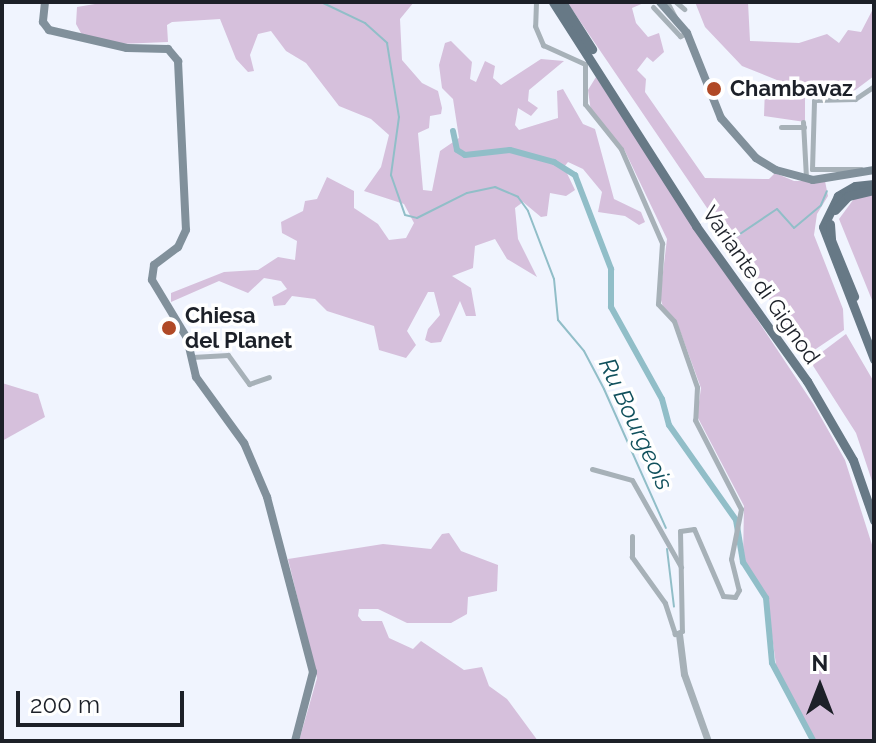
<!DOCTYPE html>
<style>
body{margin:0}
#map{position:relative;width:876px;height:743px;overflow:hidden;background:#f0f4fe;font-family:Raleway,sans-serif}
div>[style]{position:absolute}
.green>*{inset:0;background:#d6c0dc}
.stream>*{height:2px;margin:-1px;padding:0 1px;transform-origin:1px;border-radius:1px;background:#91bec8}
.canal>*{height:6px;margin:-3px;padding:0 3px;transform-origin:3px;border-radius:3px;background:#91bec8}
.minor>*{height:5px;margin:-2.5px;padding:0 2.5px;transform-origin:2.5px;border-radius:2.5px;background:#a7b1b8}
.tertiary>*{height:7px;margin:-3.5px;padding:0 3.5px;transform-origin:3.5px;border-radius:3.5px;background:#a7b1b8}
.secondary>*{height:8px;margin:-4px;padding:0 4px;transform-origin:4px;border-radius:4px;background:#81909b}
.primary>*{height:9px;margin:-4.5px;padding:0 4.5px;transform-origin:4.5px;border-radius:4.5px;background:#677986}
.dots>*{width:22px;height:22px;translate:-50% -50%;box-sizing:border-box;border:4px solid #fff;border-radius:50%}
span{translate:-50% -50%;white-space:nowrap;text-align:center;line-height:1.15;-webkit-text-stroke:7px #fff;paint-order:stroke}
.poi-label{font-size:22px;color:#1c2028;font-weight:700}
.left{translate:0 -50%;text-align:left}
.street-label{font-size:22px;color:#1c2028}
.water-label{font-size:24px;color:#10505c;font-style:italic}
.frame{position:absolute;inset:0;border:4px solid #1c2028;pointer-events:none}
.north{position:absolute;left:780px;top:647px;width:80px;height:80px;-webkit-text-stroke:6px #fff;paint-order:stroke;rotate:0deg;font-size:22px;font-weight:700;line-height:32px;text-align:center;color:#1c2028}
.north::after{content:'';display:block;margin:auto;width:28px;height:36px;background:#1c2028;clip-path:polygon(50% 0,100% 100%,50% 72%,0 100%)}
.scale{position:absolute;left:16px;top:691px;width:168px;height:36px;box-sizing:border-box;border:4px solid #1c2028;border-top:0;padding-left:10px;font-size:24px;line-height:28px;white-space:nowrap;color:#1c2028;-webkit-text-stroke:6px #fff;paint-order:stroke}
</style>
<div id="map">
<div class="green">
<div style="clip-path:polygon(414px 2px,400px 19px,402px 60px,422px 83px,438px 91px,442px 108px,441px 114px,430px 116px,429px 128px,418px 133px,423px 190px,432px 191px,440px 151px,459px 138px,453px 99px,442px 88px,439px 65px,445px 43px,451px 41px,472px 62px,470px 79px,476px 82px,485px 61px,495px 66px,493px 78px,501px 85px,541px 59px,564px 61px,529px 90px,528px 101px,538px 108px,531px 116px,518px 108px,515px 125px,519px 130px,558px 118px,557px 91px,563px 89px,583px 124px,595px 129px,614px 199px,641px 212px,645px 222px,639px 225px,625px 216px,598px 212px,602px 192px,583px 169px,568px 162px,564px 167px,575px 190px,566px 196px,550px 193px,547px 216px,541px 217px,523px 202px,515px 208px,518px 239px,537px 277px,507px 259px,495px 239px,475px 246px,473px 268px,452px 276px,471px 288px,476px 316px,466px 316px,460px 301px,441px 342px,431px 343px,425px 340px,428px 329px,440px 315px,434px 292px,428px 292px,407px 331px,416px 345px,406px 358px,379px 350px,374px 326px,327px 311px,315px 299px,292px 296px,285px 305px,274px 306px,272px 297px,287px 289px,281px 281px,264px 278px,248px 293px,219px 281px,171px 302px,171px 293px,224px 272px,258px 270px,278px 257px,295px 260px,297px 241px,282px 233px,281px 222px,303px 211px,305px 201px,317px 199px,327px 177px,354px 191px,354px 208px,378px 224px,389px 240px,406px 238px,414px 223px,404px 204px,364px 191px,381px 167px,389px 135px,371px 119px,339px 106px,306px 63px,286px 51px,271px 31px,258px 34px,250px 55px,254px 71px,248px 72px,236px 59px,220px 19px,172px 22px,167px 25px,168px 42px,119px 44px,82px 35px,76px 24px,77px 7px,107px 2px)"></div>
<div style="clip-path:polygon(567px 2px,646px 2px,632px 8px,636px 23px,648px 37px,659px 33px,664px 52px,653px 62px,647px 57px,637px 70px,646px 79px,645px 92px,705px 178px,769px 179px,775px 173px,794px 181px,825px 181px,828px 196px,817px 214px,814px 235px,843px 309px,844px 330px,807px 355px)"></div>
<div style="clip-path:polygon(695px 2px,748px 2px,750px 41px,799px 43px,827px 34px,839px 43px,848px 30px,861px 32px,874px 7px,874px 76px,854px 91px,805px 98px,805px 122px,764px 116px,765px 87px,804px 98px,804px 91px,742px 66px,705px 27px)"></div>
<div style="clip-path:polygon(596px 77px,814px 405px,845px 460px,874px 551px,874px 741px,816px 741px,777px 672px,767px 600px,743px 560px,744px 506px,697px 416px,701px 388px,676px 320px,664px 310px,660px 297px,667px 239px,624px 149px,591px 112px,588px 90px)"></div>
<div style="clip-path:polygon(874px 193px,874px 300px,872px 300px,839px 219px,856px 196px)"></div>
<div style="clip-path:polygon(846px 334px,874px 382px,874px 487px,856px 433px,810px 361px)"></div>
<div style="clip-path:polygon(2px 383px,38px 394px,45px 417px,2px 441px)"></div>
<div style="clip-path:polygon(449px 533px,461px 551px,498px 565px,497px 591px,468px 597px,467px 614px,451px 623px,407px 623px,378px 609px,359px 609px,358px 616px,362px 621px,382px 621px,389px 638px,413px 649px,421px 641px,464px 670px,482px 667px,489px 686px,507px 699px,538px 741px,299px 741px,317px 678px,288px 559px,383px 544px,431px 549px,442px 534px)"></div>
</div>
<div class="stream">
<div style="left:321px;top:2px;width:49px;rotate:25.5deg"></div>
<div style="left:365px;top:23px;width:30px;rotate:42deg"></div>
<div style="left:387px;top:43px;width:75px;rotate:80.8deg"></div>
<div style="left:399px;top:117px;width:59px;rotate:97.9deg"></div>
<div style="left:391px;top:175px;width:42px;rotate:70.7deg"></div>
<div style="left:405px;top:215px;width:12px;rotate:14deg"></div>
<div style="left:417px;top:218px;width:56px;rotate:-26.6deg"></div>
<div style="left:467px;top:193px;width:29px;rotate:-12deg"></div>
<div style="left:495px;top:187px;width:25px;rotate:23deg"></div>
<div style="left:518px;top:197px;width:17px;rotate:54deg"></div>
<div style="left:528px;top:211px;width:73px;rotate:69.1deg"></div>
<div style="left:554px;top:279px;width:41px;rotate:84.4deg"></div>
<div style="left:558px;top:320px;width:40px;rotate:50deg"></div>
<div style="left:584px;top:351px;width:43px;rotate:62.2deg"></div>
<div style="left:604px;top:389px;width:152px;rotate:66deg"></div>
<div style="left:728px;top:242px;width:59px;rotate:-34deg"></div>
<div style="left:777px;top:209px;width:25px;rotate:48deg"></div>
<div style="left:794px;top:228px;width:35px;rotate:-40deg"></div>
<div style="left:821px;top:205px;width:15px;rotate:-67deg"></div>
<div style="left:667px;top:549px;width:58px;rotate:83.1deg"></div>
</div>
<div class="canal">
<div style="left:453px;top:131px;width:19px;rotate:78deg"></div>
<div style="left:457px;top:150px;width:9px;rotate:32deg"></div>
<div style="left:465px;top:155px;width:45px;rotate:-6.3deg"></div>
<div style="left:510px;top:150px;width:46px;rotate:15.3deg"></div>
<div style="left:554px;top:162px;width:25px;rotate:32deg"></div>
<div style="left:575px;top:175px;width:101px;rotate:69deg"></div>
<div style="left:611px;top:269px;width:38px;rotate:90deg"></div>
<div style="left:611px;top:307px;width:105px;rotate:61deg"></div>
<div style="left:662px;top:399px;width:27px;rotate:75deg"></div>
<div style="left:669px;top:425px;width:116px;rotate:54.8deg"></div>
<div style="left:736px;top:520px;width:43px;rotate:80.5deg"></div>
<div style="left:743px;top:562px;width:43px;rotate:57.4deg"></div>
<div style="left:766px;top:598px;width:65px;rotate:84.7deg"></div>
<div style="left:772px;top:663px;width:87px;rotate:62deg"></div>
</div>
<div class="minor">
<div style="left:536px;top:2px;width:24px;rotate:92deg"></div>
<div style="left:535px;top:26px;width:21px;rotate:67deg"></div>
<div style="left:543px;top:45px;width:46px;rotate:24.3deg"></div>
<div style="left:585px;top:64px;width:40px;rotate:90deg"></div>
<div style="left:585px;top:104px;width:58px;rotate:51.3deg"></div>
<div style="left:621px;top:149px;width:103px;rotate:66.4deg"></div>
<div style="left:662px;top:243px;width:61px;rotate:93.8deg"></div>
<div style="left:658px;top:304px;width:23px;rotate:47deg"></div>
<div style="left:674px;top:321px;width:70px;rotate:70.8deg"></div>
<div style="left:697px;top:387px;width:33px;rotate:93deg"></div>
<div style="left:695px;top:420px;width:100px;rotate:62.7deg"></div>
<div style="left:741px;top:509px;width:51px;rotate:101.3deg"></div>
<div style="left:731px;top:559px;width:32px;rotate:76deg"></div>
<div style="left:739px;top:590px;width:8px;rotate:120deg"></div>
<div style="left:735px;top:597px;width:12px;rotate:-175deg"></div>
<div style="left:723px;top:596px;width:73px;rotate:-113.4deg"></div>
<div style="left:694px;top:529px;width:14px;rotate:172deg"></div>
<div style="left:680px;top:531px;width:100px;rotate:88.9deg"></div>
<div style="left:682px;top:631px;width:8px;rotate:157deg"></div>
<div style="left:675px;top:634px;width:33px;rotate:-108deg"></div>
<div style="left:665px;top:603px;width:57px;rotate:-125.7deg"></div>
<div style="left:632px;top:557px;width:21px;rotate:-90deg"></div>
<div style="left:667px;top:2px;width:19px;rotate:62deg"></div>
<div style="left:676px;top:2px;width:11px;rotate:41deg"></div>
<div style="left:653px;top:7px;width:40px;rotate:47deg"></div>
<div style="left:680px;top:36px;width:8px;rotate:-23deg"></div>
<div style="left:803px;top:122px;width:55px;rotate:86.9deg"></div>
<div style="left:781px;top:127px;width:23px"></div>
<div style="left:861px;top:169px;width:49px;rotate:180deg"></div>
<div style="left:812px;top:169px;width:69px;rotate:-88.3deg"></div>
<div style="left:814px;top:100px;width:41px;rotate:-1.4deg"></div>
<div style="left:855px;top:99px;width:23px;rotate:-34deg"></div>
<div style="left:192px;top:357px;width:36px;rotate:-3deg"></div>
<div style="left:228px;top:355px;width:36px;rotate:54deg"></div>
<div style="left:249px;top:384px;width:21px;rotate:-19deg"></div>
<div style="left:592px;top:469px;width:41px;rotate:15.4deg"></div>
<div style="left:632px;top:480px;width:100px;rotate:60.6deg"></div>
</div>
<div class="tertiary">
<div style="left:679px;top:634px;width:40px;rotate:82.9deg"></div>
<div style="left:684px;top:674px;width:71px;rotate:70.3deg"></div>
</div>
<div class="secondary">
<div style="left:45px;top:2px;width:20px;rotate:96deg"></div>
<div style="left:43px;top:22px;width:10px;rotate:53deg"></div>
<div style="left:49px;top:30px;width:80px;rotate:13deg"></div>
<div style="left:127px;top:48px;width:41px;rotate:1.4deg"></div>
<div style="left:168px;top:49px;width:16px;rotate:50deg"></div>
<div style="left:178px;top:61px;width:169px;rotate:87.3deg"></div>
<div style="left:186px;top:230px;width:19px;rotate:115deg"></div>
<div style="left:178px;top:247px;width:30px;rotate:143deg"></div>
<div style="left:154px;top:265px;width:15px;rotate:98deg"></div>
<div style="left:152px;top:280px;width:68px;rotate:58.9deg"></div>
<div style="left:187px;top:338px;width:40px;rotate:77deg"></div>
<div style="left:196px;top:377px;width:82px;rotate:54deg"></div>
<div style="left:244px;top:443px;width:59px;rotate:66.9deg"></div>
<div style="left:267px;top:497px;width:181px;rotate:75.3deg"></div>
<div style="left:313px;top:672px;width:71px;rotate:104.6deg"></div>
<div style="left:660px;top:2px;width:41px;rotate:48.9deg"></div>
<div style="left:687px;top:33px;width:92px;rotate:68.2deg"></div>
<div style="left:721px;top:118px;width:53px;rotate:48.8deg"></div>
<div style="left:756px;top:158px;width:23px;rotate:31deg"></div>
<div style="left:776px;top:170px;width:38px;rotate:15deg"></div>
<div style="left:813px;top:180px;width:62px;rotate:-9.3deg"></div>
</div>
<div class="primary">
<div style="left:553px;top:2px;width:266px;rotate:57.4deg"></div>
<div style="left:696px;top:226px;width:191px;rotate:54.4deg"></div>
<div style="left:807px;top:381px;width:91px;rotate:59.8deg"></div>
<div style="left:853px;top:460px;width:64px;rotate:70.7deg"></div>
<div style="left:562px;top:2px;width:56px;rotate:57.4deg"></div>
<div style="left:874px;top:184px;width:19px;rotate:174deg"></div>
<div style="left:855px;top:186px;width:20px;rotate:150deg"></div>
<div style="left:838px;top:196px;width:34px;rotate:116deg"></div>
<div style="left:823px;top:227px;width:142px;rotate:68.9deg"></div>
<div style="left:835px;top:210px;width:19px;rotate:-47deg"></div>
<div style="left:848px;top:196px;width:27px;rotate:-13deg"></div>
<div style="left:830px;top:224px;width:16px;rotate:86deg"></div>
<div style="left:831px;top:240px;width:61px;rotate:67.7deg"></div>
</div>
<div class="dots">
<div style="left:714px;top:89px;background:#b04926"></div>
<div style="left:169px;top:328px;background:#b04926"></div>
</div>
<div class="poi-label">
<span class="left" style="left:730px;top:89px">Chambavaz</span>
<span class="left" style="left:185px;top:328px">Chiesa<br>del Planet</span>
</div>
<div class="street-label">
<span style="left:761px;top:285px;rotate:55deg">Variante di Gignod</span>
</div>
<div class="water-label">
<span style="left:636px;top:424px;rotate:65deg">Ru Bourgeois</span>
</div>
<div class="frame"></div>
<div class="north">N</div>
<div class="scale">200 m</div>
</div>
